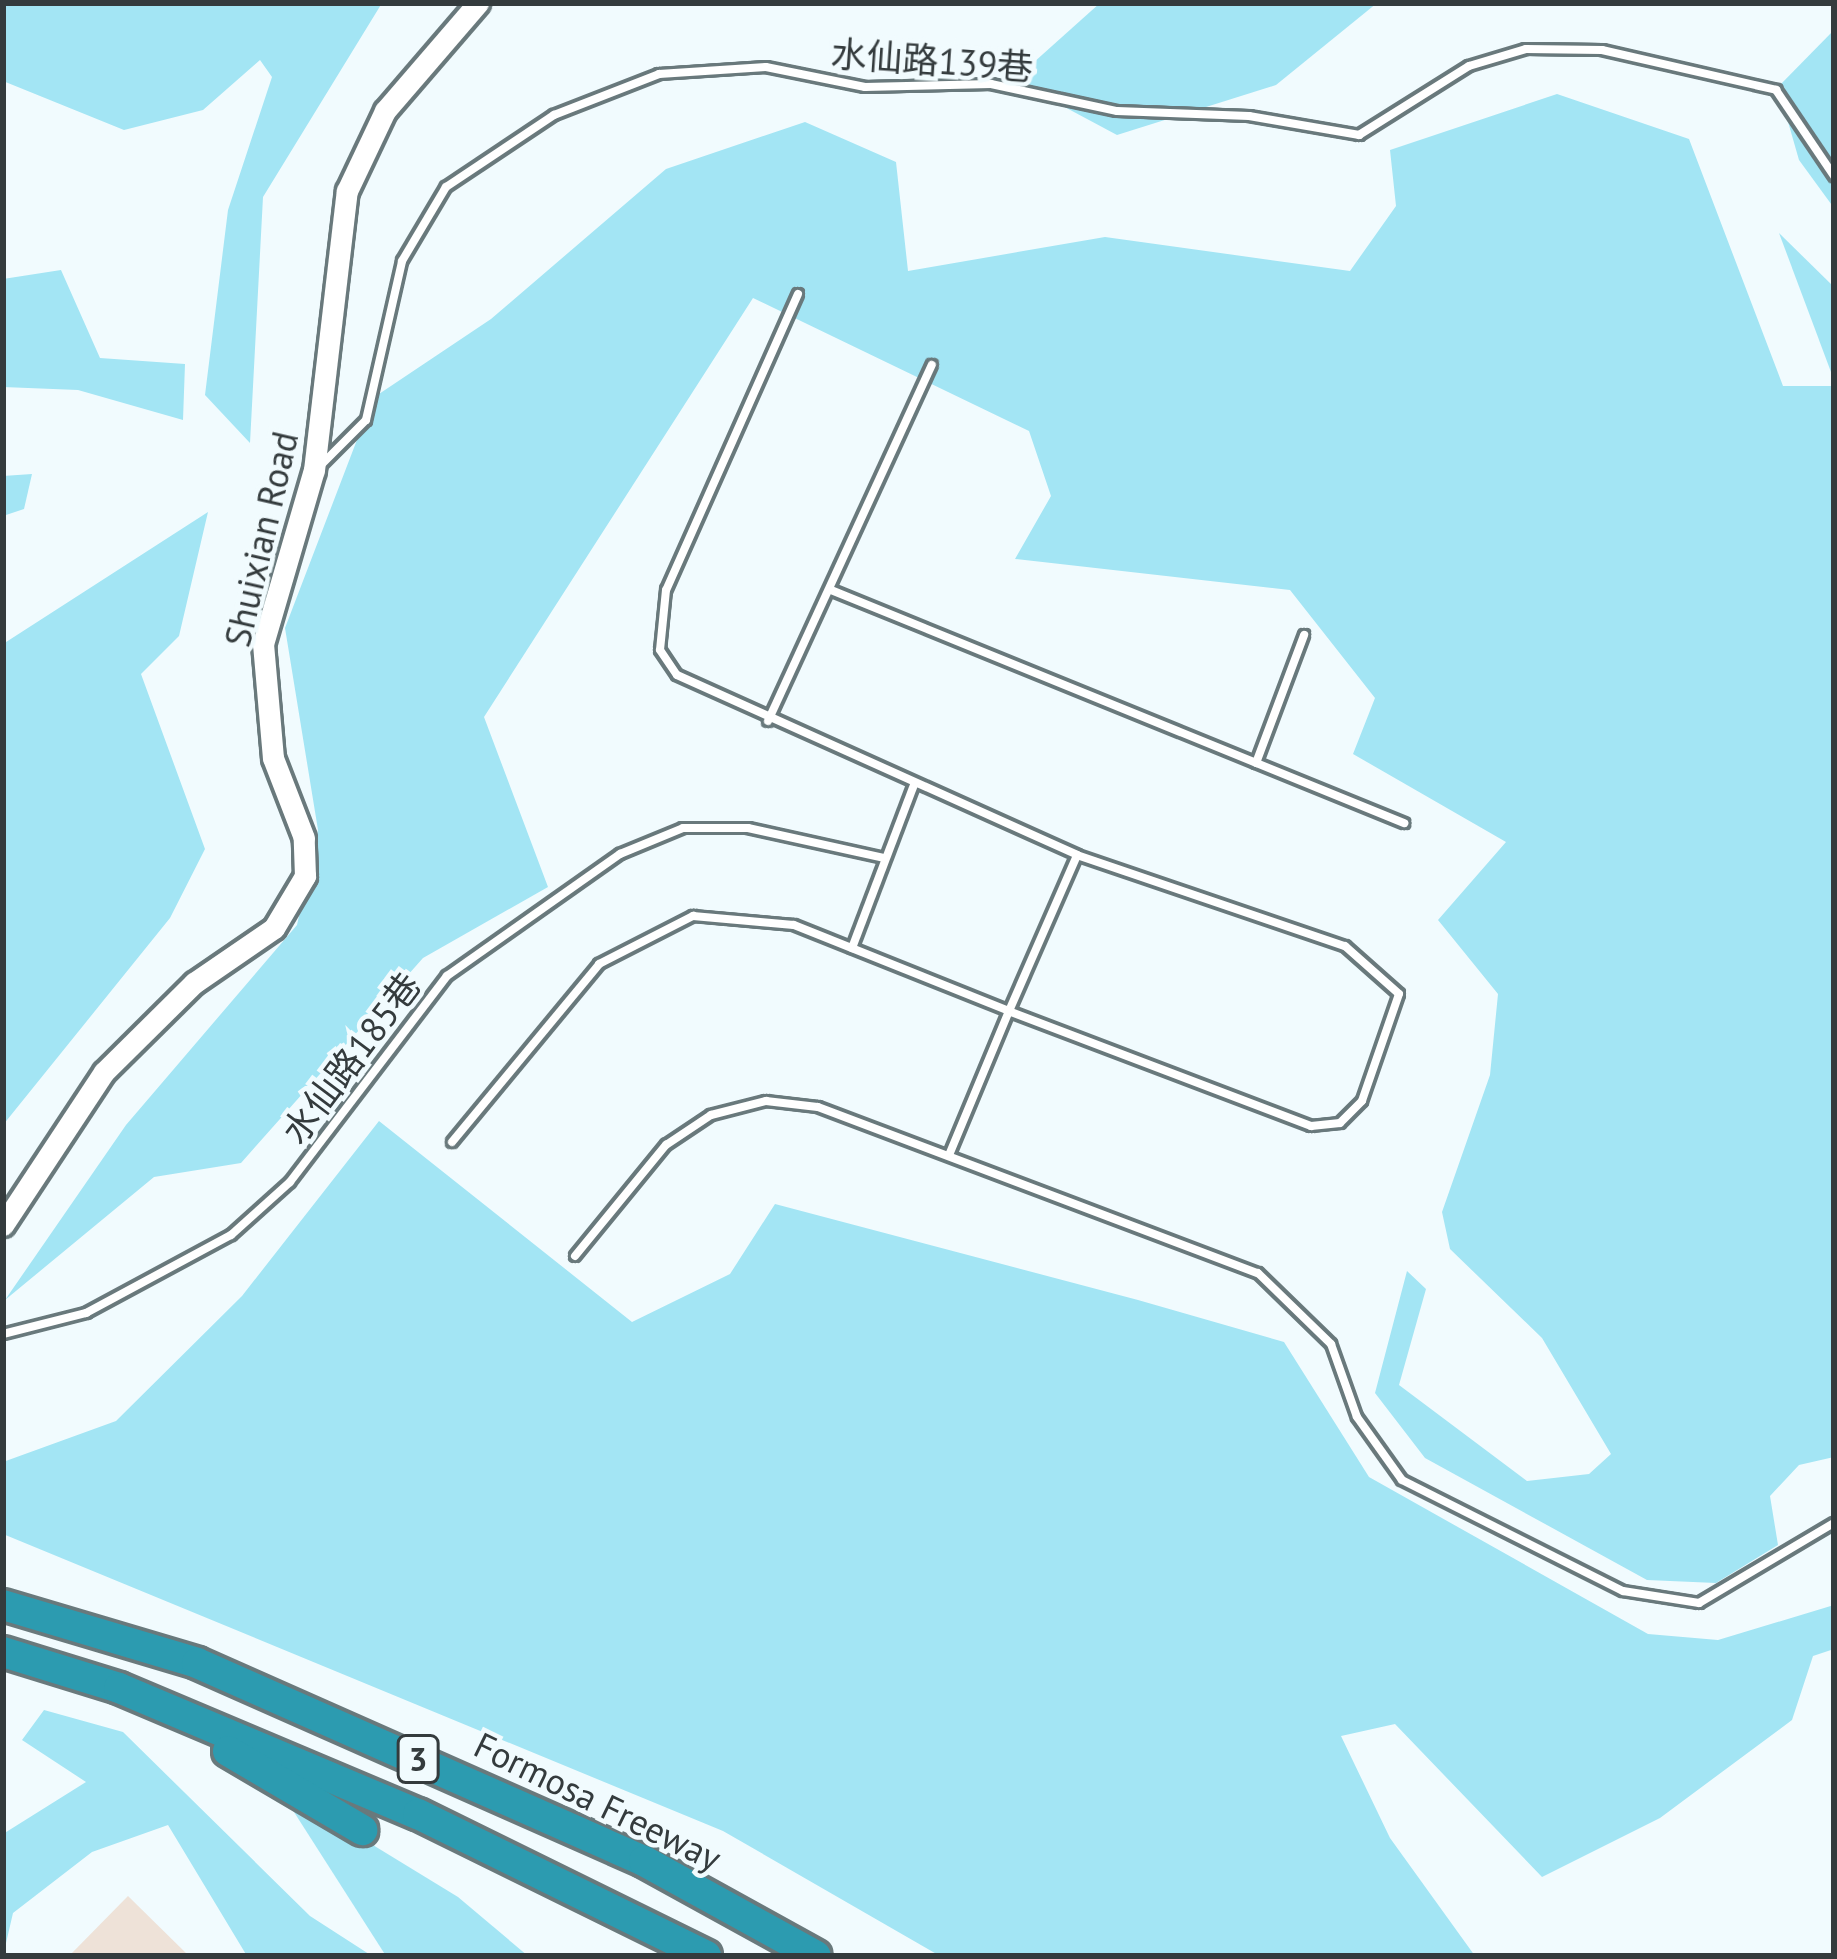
<!DOCTYPE html>
<meta charset="utf-8">
<style>
body{margin:0}
#map{position:relative;width:1837px;height:1959px;overflow:hidden;background:#f1fbfe;font-family:"PT Sans","Noto Sans TC",sans-serif}
div>[style]{position:absolute}
.green>*{inset:0;background:#a3e5f4}
.building>*{inset:0;background:#eee2d8}
.roads{filter:drop-shadow(3px 0 #69797c) drop-shadow(-3px 0 #69797c) drop-shadow(0 3px #69797c) drop-shadow(0 -3px #69797c)}
.service>*{height:8px;margin:-4px;padding:0 4px;transform-origin:4px;border-radius:4px;background:#fff}
.tertiary>*{height:21px;margin:-10.5px;padding:0 10.5px;transform-origin:10.5px;border-radius:10.5px;background:#fff}
.motorway>*{height:30px;margin:-15px;padding:0 15px;transform-origin:15px;border-radius:15px;background:#2c9bb0}
span{translate:-50% -50%;white-space:nowrap;text-align:center;line-height:1.15;-webkit-text-stroke:9px #f1fbfe;paint-order:stroke}
.shield-label span{padding:3px 9px;background:#f1fbfe;border:3px solid;border-radius:9px;-webkit-text-stroke-width:0}
.shield-label{font-size:33px;color:#343b3d;font-weight:700}
.street-label{font-size:36px;color:#343b3d}
.frame{position:absolute;inset:0;border:6px solid #343b3d;pointer-events:none}
</style>
<div id="map">
<div class="green">
<div style="clip-path:polygon(3px 3px,382px 3px,263px 197px,250px 443px,205px 395px,228px 210px,272px 77px,260px 60px,203px 110px,124px 130px,3px 81px)"></div>
<div style="clip-path:polygon(1100px 3px,1377px 3px,1276px 85px,1117px 135px,1014px 80px)"></div>
<div style="clip-path:polygon(1834px 30px,1834px 208px,1799px 160px,1778px 87px)"></div>
<div style="clip-path:polygon(1557px 94px,1689px 139px,1783px 386px,1834px 386px,1834px 1457px,1799px 1465px,1770px 1496px,1778px 1545px,1716px 1583px,1647px 1580px,1425px 1458px,1375px 1393px,1407px 1271px,1426px 1289px,1399px 1385px,1527px 1481px,1589px 1474px,1611px 1454px,1542px 1338px,1450px 1249px,1442px 1212px,1490px 1075px,1498px 994px,1438px 920px,1506px 842px,1353px 754px,1375px 698px,1290px 590px,1015px 559px,1051px 496px,1029px 431px,753px 298px,484px 717px,548px 887px,423px 958px,241px 1163px,154px 1177px,5px 1300px,126px 1125px,297px 925px,318px 830px,285px 628px,373px 398px,491px 319px,666px 169px,805px 122px,896px 162px,908px 271px,1105px 237px,1350px 271px,1396px 206px,1390px 150px)"></div>
<div style="clip-path:polygon(1779px 233px,1834px 287px,1834px 380px)"></div>
<div style="clip-path:polygon(61px 270px,100px 358px,185px 364px,183px 420px,78px 390px,3px 387px,3px 279px)"></div>
<div style="clip-path:polygon(32px 474px,24px 509px,3px 516px,3px 476px)"></div>
<div style="clip-path:polygon(208px 512px,179px 636px,141px 674px,205px 849px,170px 918px,3px 1125px,3px 644px)"></div>
<div style="clip-path:polygon(379px 1121px,632px 1322px,730px 1274px,775px 1204px,1138px 1300px,1284px 1342px,1369px 1477px,1648px 1634px,1718px 1640px,1834px 1605px,1834px 1649px,1813px 1656px,1792px 1720px,1660px 1818px,1542px 1877px,1395px 1724px,1341px 1736px,1390px 1838px,1475px 1956px,940px 1956px,723px 1831px,3px 1534px,3px 1462px,116px 1421px,242px 1296px)"></div>
<div style="clip-path:polygon(44px 1710px,123px 1732px,310px 1916px,372px 1956px,247px 1956px,168px 1825px,92px 1852px,13px 1913px,3px 1956px,3px 1834px,86px 1782px,22px 1740px)"></div>
<div style="clip-path:polygon(278px 1787px,458px 1897px,528px 1956px,386px 1956px)"></div>
</div>
<div class="building">
<div style="clip-path:polygon(128px 1896px,189px 1956px,69px 1956px)"></div>
</div>
<div class="roads">
<div class="service">
<div style="left:798px;top:294px;width:324px;rotate:114deg"></div>
<div style="left:666px;top:590px;width:60px;rotate:95.7deg"></div>
<div style="left:660px;top:650px;width:30px;rotate:56deg"></div>
<div style="left:677px;top:675px;width:439px;rotate:24.2deg"></div>
<div style="left:1077px;top:855px;width:283px;rotate:18.8deg"></div>
<div style="left:1345px;top:946px;width:72px;rotate:41.6deg"></div>
<div style="left:1399px;top:994px;width:113px;rotate:109.1deg"></div>
<div style="left:1362px;top:1101px;width:31px;rotate:135deg"></div>
<div style="left:1340px;top:1123px;width:29px;rotate:174deg"></div>
<div style="left:1311px;top:1126px;width:323px;rotate:-159.2deg"></div>
<div style="left:1009px;top:1011px;width:156px;rotate:112.6deg"></div>
<div style="left:320px;top:466px;width:65px;rotate:-45deg"></div>
<div style="left:366px;top:420px;width:163px;rotate:-77.2deg"></div>
<div style="left:402px;top:261px;width:86px;rotate:-59.3deg"></div>
<div style="left:446px;top:187px;width:130px;rotate:-33.7deg"></div>
<div style="left:554px;top:115px;width:113px;rotate:-21.3deg"></div>
<div style="left:659px;top:74px;width:107px;rotate:-3.7deg"></div>
<div style="left:766px;top:67px;width:101px;rotate:11.4deg"></div>
<div style="left:865px;top:87px;width:126px;rotate:-1.4deg"></div>
<div style="left:991px;top:84px;width:129px;rotate:12.1deg"></div>
<div style="left:1117px;top:111px;width:132px;rotate:2.2deg"></div>
<div style="left:1249px;top:116px;width:112px;rotate:9.8deg"></div>
<div style="left:1359px;top:135px;width:130px;rotate:-32.1deg"></div>
<div style="left:1469px;top:66px;width:59px;rotate:-16.6deg"></div>
<div style="left:1526px;top:49px;width:76px;rotate:0.8deg"></div>
<div style="left:1602px;top:50px;width:179px;rotate:12.9deg"></div>
<div style="left:1776px;top:90px;width:104px;rotate:56deg"></div>
<div style="left:831px;top:590px;width:619px;rotate:22.13deg"></div>
<div style="left:768px;top:721px;width:392px;rotate:-65.3deg"></div>
<div style="left:1256px;top:763px;width:137px;rotate:-69.4deg"></div>
<div style="left:852px;top:948px;width:174px;rotate:-69.2deg"></div>
<div style="left:452px;top:1142px;width:231px;rotate:-50.4deg"></div>
<div style="left:599px;top:964px;width:106px;rotate:-27.1deg"></div>
<div style="left:693px;top:916px;width:101px;rotate:5.1deg"></div>
<div style="left:794px;top:925px;width:232px;rotate:21.8deg"></div>
<div style="left:1009px;top:1011px;width:170px;rotate:-66.4deg"></div>
<div style="left:575px;top:1256px;width:144px;rotate:-50.7deg"></div>
<div style="left:666px;top:1145px;width:54px;rotate:-33.7deg"></div>
<div style="left:711px;top:1115px;width:57px;rotate:-14.3deg"></div>
<div style="left:766px;top:1101px;width:52px;rotate:6.6deg"></div>
<div style="left:818px;top:1107px;width:470px;rotate:20.7deg"></div>
<div style="left:1258px;top:1273px;width:102px;rotate:44.2deg"></div>
<div style="left:1331px;top:1344px;width:77px;rotate:70.4deg"></div>
<div style="left:1357px;top:1417px;width:77px;rotate:54.5deg"></div>
<div style="left:1402px;top:1480px;width:247px;rotate:26.7deg"></div>
<div style="left:1623px;top:1591px;width:77px;rotate:9deg"></div>
<div style="left:1699px;top:1603px;width:157px;rotate:-30.7deg"></div>
<div style="left:3px;top:1334px;width:86px;rotate:-14.2deg"></div>
<div style="left:86px;top:1313px;width:165px;rotate:-28.3deg"></div>
<div style="left:231px;top:1235px;width:79px;rotate:-41.9deg"></div>
<div style="left:290px;top:1182px;width:259px;rotate:-52.7deg"></div>
<div style="left:447px;top:976px;width:212px;rotate:-35.2deg"></div>
<div style="left:620px;top:854px;width:68px;rotate:-22.4deg"></div>
<div style="left:683px;top:828px;width:65px"></div>
<div style="left:748px;top:828px;width:140px;rotate:12.4deg"></div>
</div>
<div class="tertiary">
<div style="left:3px;top:1225px;width:183px;rotate:-56.6deg"></div>
<div style="left:104px;top:1072px;width:127px;rotate:-44.7deg"></div>
<div style="left:194px;top:983px;width:97px;rotate:-34.5deg"></div>
<div style="left:274px;top:928px;width:61px;rotate:-59.2deg"></div>
<div style="left:305px;top:876px;width:38px;rotate:-92deg"></div>
<div style="left:304px;top:838px;width:86px;rotate:-111.2deg"></div>
<div style="left:273px;top:758px;width:114px;rotate:-95deg"></div>
<div style="left:263px;top:644px;width:181px;rotate:-73.7deg"></div>
<div style="left:314px;top:470px;width:281px;rotate:-83.3deg"></div>
<div style="left:347px;top:191px;width:89px;rotate:-64.6deg"></div>
<div style="left:385px;top:111px;width:143px;rotate:-49.3deg"></div>
</div>
<div class="motorway">
<div style="left:3px;top:1605px;width:202px;rotate:16.6deg"></div>
<div style="left:197px;top:1663px;width:489px;rotate:23.9deg"></div>
<div style="left:644px;top:1861px;width:196px;rotate:28.9deg"></div>
<div style="left:3px;top:1652px;width:121px;rotate:17.2deg"></div>
<div style="left:119px;top:1688px;width:324px;rotate:22.9deg"></div>
<div style="left:418px;top:1814px;width:321px;rotate:26.2deg"></div>
<div style="left:228px;top:1751px;width:156px;rotate:30.5deg"></div>
</div>
</div>
<div class="shield-label">
<span style="left:418px;top:1759px">3</span>
</div>
<div class="street-label">
<span style="left:932px;top:60px;rotate:4deg">水仙路139巷</span>
<span style="left:261px;top:539px;rotate:-77deg">Shuixian Road</span>
<span style="left:351px;top:1058px;rotate:-53deg">水仙路185巷</span>
<span style="left:598px;top:1801px;rotate:26deg">Formosa Freeway</span>
</div>
<div class="frame"></div>
</div>
